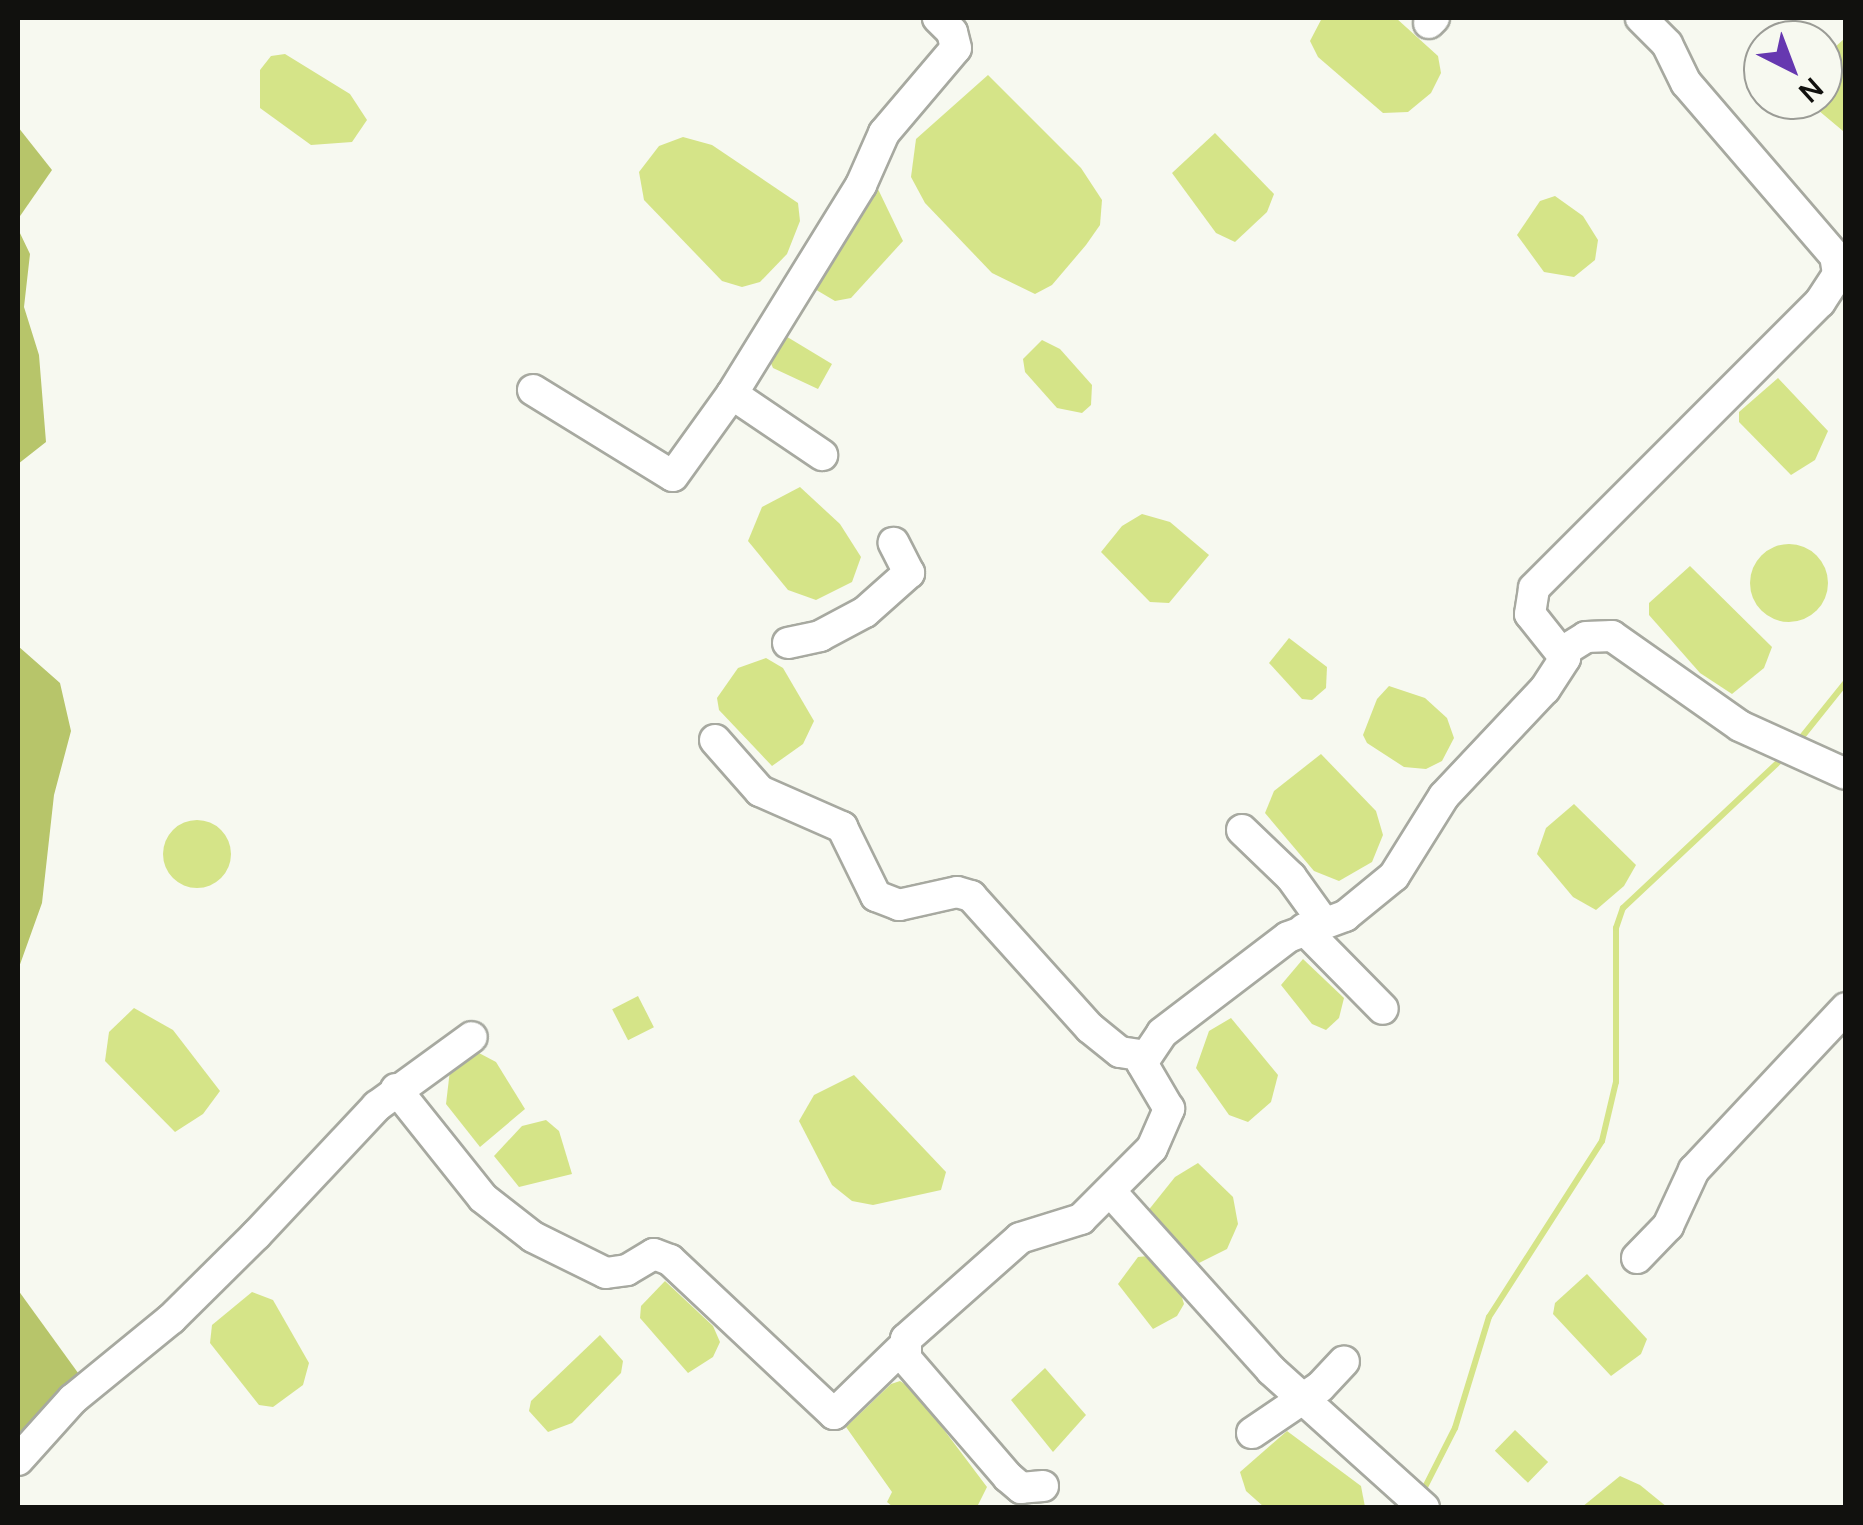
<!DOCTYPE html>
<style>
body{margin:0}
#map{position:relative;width:1863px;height:1525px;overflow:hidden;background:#f7f9f0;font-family:Manrope,sans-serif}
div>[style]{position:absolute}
.forest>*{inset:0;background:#b7c56a}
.water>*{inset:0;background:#d5e488;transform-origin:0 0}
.round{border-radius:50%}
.stream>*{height:6px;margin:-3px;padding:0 3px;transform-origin:3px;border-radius:3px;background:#d5e488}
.roads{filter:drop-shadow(2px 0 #a7a9a0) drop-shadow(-2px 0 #a7a9a0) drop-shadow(0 2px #a7a9a0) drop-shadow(0 -2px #a7a9a0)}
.minor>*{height:30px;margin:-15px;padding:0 15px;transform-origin:15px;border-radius:15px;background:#fff}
span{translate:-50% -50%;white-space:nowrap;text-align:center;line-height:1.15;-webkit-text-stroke:9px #f7f9f0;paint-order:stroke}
.frame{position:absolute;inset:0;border:20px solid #11110e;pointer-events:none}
.north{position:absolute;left:1743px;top:20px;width:100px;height:100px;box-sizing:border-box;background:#f7f9f0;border:2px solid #9b9c96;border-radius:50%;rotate:138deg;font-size:28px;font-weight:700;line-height:40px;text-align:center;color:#11110e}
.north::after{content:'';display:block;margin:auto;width:35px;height:45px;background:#6638b0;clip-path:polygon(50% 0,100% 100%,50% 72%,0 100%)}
</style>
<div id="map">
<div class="forest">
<div style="clip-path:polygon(18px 127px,52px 170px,18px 219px)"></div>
<div style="clip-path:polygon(18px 229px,30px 254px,24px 307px,39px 355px,46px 442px,18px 464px)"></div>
<div style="clip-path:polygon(18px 646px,60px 683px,71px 731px,54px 795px,42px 903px,18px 970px)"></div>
<div style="clip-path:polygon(18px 1290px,81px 1377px,18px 1440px)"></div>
</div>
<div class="water">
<div style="clip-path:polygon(1322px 18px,1396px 18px,1438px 56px,1441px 73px,1431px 93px,1408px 112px,1383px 113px,1318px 57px,1310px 41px)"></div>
<div style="clip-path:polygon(1845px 38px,1846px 128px,1843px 131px,1806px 100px,1823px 100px,1823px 58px)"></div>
<div style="clip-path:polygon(285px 54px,350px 94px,367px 120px,352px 142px,311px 145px,260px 108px,260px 70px,271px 56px)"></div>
<div style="clip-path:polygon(988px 75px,1081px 168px,1102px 200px,1100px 225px,1086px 245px,1052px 285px,1035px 294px,992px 273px,925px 203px,911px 177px,916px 139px)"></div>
<div style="clip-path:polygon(1215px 133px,1274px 194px,1267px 212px,1235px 242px,1216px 233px,1172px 173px)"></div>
<div style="clip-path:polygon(683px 137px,712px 145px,798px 203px,800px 221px,787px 254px,760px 282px,742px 287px,722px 281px,644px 200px,639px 172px,659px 146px)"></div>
<div style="clip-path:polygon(877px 187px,903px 241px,851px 298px,835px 301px,808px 285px)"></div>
<div style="clip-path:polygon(1555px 196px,1583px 216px,1598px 240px,1595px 260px,1574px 277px,1544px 272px,1517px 235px,1540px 201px)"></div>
<div style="clip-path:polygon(784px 335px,832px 364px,818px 389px,773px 368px,769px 359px)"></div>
<div style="clip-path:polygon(1042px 340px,1060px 349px,1092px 385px,1091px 405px,1082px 413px,1057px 408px,1025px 372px,1023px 359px)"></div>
<div style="clip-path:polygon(1778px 378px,1828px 431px,1815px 460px,1791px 475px,1739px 422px,1739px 412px)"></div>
<div style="clip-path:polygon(800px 487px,840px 524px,861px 557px,852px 582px,816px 600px,788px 590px,748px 541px,762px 507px)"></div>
<div style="clip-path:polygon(1142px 514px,1170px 522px,1209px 555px,1169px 603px,1150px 602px,1101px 552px,1122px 526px)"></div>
<div class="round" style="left:1750px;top:544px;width:78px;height:78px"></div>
<div style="clip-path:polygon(1690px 566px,1772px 647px,1764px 668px,1732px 694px,1700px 673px,1649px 615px,1649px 603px)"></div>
<div style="clip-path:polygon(1289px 638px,1327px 667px,1326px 688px,1312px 700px,1302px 699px,1269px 663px)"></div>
<div style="clip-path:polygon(766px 658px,783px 668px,814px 721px,803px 744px,772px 766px,719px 710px,717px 698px,738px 668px)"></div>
<div style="clip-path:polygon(1389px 686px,1425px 698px,1447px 718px,1454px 738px,1442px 761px,1426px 769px,1404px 767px,1367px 743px,1363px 735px,1377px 699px)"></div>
<div style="clip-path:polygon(1321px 754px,1376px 811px,1383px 835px,1372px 862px,1339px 881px,1314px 871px,1265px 813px,1274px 791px)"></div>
<div style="clip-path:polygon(1574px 804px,1636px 865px,1624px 886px,1596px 910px,1573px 897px,1537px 854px,1546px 828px)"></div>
<div class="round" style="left:163px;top:820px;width:68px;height:68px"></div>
<div style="clip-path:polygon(1303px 959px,1344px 998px,1339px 1018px,1326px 1030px,1312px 1024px,1281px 985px)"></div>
<div style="left:638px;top:996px;width:35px;height:29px;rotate:63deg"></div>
<div style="clip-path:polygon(134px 1008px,173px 1030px,220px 1091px,203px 1114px,175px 1132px,105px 1061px,109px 1032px)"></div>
<div style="clip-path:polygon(1231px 1018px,1278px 1075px,1271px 1102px,1248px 1122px,1229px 1115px,1196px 1068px,1209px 1031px)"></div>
<div style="clip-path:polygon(479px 1053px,496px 1062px,525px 1109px,480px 1147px,446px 1104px,450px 1070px)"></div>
<div style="clip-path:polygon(854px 1075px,946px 1172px,941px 1190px,873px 1205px,852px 1201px,832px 1185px,799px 1121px,814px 1095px)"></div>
<div style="clip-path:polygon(546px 1120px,559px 1131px,572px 1174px,519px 1187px,494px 1156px,522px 1126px)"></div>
<div style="clip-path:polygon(1198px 1163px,1233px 1197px,1238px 1224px,1227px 1249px,1199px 1263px,1147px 1212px,1175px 1177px)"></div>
<div style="clip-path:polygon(1148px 1256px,1179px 1288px,1184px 1304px,1177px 1316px,1153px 1329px,1118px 1284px,1138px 1257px)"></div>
<div style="clip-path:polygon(1587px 1274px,1647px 1339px,1641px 1354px,1611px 1376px,1553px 1314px,1555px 1303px)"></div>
<div style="clip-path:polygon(665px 1281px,713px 1326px,720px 1342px,713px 1357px,688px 1373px,640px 1318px,641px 1306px)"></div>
<div style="clip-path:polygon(252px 1292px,273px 1300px,309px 1363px,303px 1385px,273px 1407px,259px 1405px,210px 1343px,212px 1325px)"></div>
<div style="clip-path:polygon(600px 1335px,623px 1361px,621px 1373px,572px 1423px,548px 1432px,529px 1411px,531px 1401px)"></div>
<div style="clip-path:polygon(1045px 1368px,1086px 1415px,1053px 1452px,1011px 1400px)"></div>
<div style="clip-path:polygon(891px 1384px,900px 1381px,914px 1390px,987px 1487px,977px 1507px,893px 1507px,887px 1502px,892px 1492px,846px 1427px)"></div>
<div style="left:1515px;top:1430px;width:46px;height:29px;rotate:44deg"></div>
<div style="clip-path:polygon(1287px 1431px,1361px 1486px,1365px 1507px,1264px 1507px,1246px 1491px,1240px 1472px)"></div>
<div style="clip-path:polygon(1620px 1476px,1640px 1485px,1667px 1507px,1582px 1507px)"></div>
</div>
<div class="stream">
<div style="left:1797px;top:743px;width:78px;rotate:-51.2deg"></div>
<div style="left:1422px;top:1493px;width:73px;rotate:-63.1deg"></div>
<div style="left:1455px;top:1428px;width:116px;rotate:-73deg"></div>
<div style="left:1489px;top:1317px;width:209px;rotate:-57.3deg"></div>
<div style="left:1602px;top:1141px;width:61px;rotate:-76.7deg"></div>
<div style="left:1616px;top:1082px;width:154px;rotate:-90deg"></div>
<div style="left:1616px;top:928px;width:21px;rotate:-71deg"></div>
<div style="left:1623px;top:908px;width:222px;rotate:-43.2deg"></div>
</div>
<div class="roads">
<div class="minor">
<div style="left:1429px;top:23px;width:7px;rotate:-45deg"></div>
<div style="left:533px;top:390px;width:164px;rotate:31.6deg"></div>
<div style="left:673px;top:476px;width:101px;rotate:-54.3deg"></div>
<div style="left:732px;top:394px;width:246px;rotate:-58.3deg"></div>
<div style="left:861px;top:185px;width:57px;rotate:-66.1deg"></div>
<div style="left:884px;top:133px;width:111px;rotate:-49.7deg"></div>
<div style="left:956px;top:48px;width:16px;rotate:-104deg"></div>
<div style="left:952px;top:32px;width:20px;rotate:-135deg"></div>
<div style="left:732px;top:394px;width:109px;rotate:34.1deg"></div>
<div style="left:788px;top:643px;width:33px;rotate:-12deg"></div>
<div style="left:820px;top:636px;width:51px;rotate:-28.1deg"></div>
<div style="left:865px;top:612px;width:59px;rotate:-41.6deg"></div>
<div style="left:909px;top:573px;width:34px;rotate:-117deg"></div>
<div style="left:1562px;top:652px;width:28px;rotate:-32deg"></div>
<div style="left:1586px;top:637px;width:26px;rotate:-2deg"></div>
<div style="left:1612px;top:636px;width:156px;rotate:35.1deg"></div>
<div style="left:1740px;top:726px;width:116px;rotate:24.4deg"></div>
<div style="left:715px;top:740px;width:68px;rotate:48.6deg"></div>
<div style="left:760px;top:791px;width:90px;rotate:23.7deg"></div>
<div style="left:842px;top:827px;width:77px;rotate:63.8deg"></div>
<div style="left:876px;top:896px;width:25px;rotate:21deg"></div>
<div style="left:899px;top:905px;width:59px;rotate:-12.6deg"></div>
<div style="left:957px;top:892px;width:15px;rotate:16deg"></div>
<div style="left:971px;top:896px;width:178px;rotate:48deg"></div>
<div style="left:1090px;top:1028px;width:38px;rotate:39deg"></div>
<div style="left:1120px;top:1052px;width:25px;rotate:9deg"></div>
<div style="left:1242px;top:830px;width:68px;rotate:43.8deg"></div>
<div style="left:1291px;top:877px;width:57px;rotate:54.3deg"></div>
<div style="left:1304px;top:929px;width:112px;rotate:45.4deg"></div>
<div style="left:396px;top:1089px;width:139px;rotate:51.4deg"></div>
<div style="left:483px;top:1198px;width:63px;rotate:38deg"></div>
<div style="left:533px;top:1237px;width:81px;rotate:26.3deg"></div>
<div style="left:606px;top:1273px;width:21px;rotate:-8deg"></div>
<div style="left:627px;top:1270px;width:31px;rotate:-31deg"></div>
<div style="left:654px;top:1254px;width:17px;rotate:21deg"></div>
<div style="left:670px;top:1260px;width:225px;rotate:43.2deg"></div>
<div style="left:834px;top:1414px;width:95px;rotate:-44.1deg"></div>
<div style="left:1110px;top:1191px;width:241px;rotate:48deg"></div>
<div style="left:1271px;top:1370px;width:206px;rotate:42deg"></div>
<div style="left:1637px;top:1258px;width:45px;rotate:-45.9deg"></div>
<div style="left:1668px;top:1226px;width:62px;rotate:-65.1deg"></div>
<div style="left:1694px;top:1170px;width:222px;rotate:-46.8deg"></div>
<div style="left:1252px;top:1433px;width:82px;rotate:-34.1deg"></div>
<div style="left:1320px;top:1387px;width:35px;rotate:-47deg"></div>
<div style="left:18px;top:1460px;width:82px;rotate:-48deg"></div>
<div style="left:73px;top:1399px;width:127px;rotate:-39.2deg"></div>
<div style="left:171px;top:1319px;width:120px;rotate:-44.7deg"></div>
<div style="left:256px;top:1235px;width:177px;rotate:-46.8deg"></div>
<div style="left:377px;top:1106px;width:117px;rotate:-36deg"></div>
<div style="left:1043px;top:1486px;width:22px;rotate:175deg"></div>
<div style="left:1021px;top:1488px;width:17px;rotate:-140deg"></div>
<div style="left:1008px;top:1477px;width:156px;rotate:-130.8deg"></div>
<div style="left:906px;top:1359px;width:20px;rotate:-90deg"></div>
<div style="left:906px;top:1339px;width:152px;rotate:-41.5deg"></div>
<div style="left:1020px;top:1238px;width:64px;rotate:-17.3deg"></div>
<div style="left:1081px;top:1219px;width:100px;rotate:-45deg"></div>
<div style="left:1152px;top:1148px;width:43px;rotate:-66.4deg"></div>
<div style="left:1169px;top:1109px;width:53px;rotate:-120.4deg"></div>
<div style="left:1142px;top:1063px;width:36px;rotate:-56deg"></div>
<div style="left:1162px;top:1033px;width:158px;rotate:-37.3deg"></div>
<div style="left:1288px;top:937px;width:61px;rotate:-20.2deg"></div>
<div style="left:1345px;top:916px;width:63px;rotate:-39.2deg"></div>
<div style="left:1394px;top:876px;width:94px;rotate:-58deg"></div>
<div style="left:1444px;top:796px;width:147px;rotate:-46.7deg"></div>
<div style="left:1545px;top:689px;width:37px;rotate:-57deg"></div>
<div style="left:1565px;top:658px;width:56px;rotate:-128.5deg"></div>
<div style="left:1530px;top:614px;width:26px;rotate:-81deg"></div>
<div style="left:1534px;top:588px;width:404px;rotate:-45deg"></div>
<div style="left:1820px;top:302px;width:33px;rotate:-57deg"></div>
<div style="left:1838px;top:274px;width:18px;rotate:-99deg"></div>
<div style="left:1835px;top:256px;width:228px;rotate:-130.7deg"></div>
<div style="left:1686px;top:83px;width:43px;rotate:-116deg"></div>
<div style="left:1667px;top:44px;width:37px;rotate:-135deg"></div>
</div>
</div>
<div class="frame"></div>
<div class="north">N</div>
</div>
